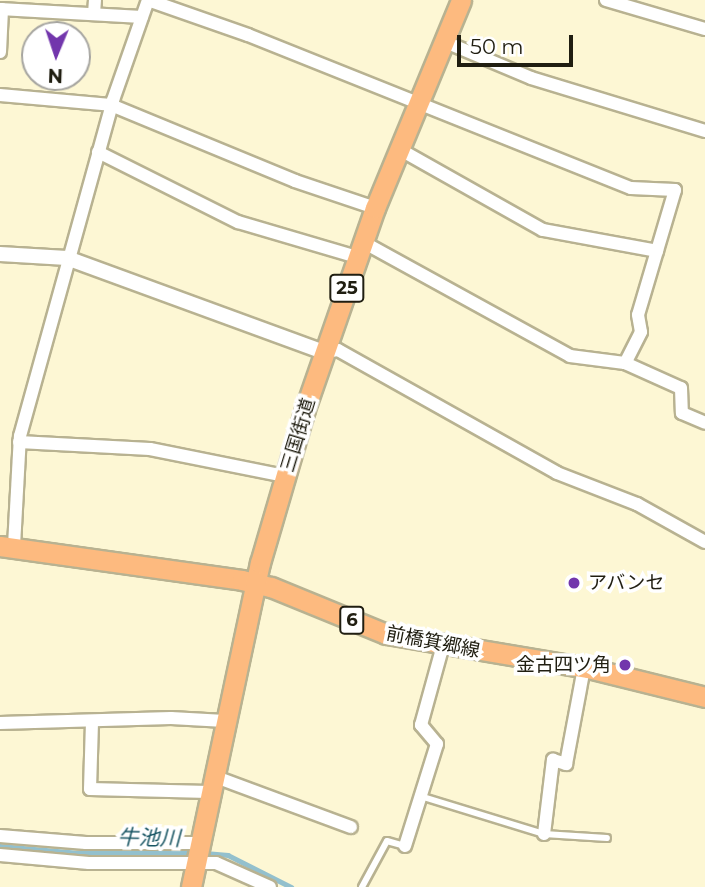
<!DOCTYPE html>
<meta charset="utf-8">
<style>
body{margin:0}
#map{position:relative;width:705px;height:887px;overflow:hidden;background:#fdf7d4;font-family:Montserrat,"Noto Sans JP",sans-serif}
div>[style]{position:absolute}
.stream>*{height:4.5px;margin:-2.25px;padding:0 2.25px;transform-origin:2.25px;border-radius:2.25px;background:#93c0cd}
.roads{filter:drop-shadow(2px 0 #b8b291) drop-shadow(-2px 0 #b8b291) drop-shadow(0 2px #b8b291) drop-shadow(0 -2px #b8b291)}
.service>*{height:6px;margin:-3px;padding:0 3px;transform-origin:3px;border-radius:3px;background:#fff}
.minor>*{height:12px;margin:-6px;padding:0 6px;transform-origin:6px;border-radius:6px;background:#fff}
.tertiary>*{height:14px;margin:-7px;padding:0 7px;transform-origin:7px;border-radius:7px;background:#fff}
.primary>*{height:19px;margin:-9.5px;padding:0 9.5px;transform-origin:9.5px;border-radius:9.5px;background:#fdba7f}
.dots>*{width:19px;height:19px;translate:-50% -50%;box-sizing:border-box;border:4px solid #fff;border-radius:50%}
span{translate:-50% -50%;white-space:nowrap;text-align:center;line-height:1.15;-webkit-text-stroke:7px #fff;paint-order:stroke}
.shield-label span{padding:2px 5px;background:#fff;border:2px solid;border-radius:5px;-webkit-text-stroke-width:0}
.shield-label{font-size:18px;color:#201e11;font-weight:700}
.street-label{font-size:19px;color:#201e11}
.poi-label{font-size:19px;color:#201e11}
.left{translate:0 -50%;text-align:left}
.right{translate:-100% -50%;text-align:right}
.water-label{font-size:21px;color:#155361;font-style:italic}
.north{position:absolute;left:21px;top:21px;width:70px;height:70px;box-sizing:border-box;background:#fff;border:2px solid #a6a5a0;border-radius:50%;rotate:182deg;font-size:19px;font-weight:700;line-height:28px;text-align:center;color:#201e11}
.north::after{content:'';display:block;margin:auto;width:24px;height:32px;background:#7236ac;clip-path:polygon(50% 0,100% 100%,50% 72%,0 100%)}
.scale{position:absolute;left:457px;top:35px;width:116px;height:32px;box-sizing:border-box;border:4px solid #201e11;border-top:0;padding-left:9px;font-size:21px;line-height:24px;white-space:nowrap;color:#201e11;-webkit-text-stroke:5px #fff;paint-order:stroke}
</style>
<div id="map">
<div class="stream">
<div style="left:0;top:846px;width:80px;rotate:5deg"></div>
<div style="left:80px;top:853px;width:113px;rotate:-0.5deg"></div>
<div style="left:205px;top:853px;width:23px;rotate:5deg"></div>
<div style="left:228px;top:855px;width:71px;rotate:26.9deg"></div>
</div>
<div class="roads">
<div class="service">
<div style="left:420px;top:796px;width:130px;rotate:17deg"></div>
<div style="left:544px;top:834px;width:63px;rotate:3.6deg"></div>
<div style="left:362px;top:887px;width:52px;rotate:-61.5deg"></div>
<div style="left:387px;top:841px;width:19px;rotate:16deg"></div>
</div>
<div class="minor">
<div style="left:148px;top:0;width:106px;rotate:19.3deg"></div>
<div style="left:248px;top:35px;width:412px;rotate:21.8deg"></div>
<div style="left:631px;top:188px;width:44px;rotate:2.6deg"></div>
<div style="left:675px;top:190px;width:130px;rotate:106.5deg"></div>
<div style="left:638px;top:315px;width:17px;rotate:80deg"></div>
<div style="left:641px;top:332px;width:35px;rotate:117deg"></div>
<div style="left:606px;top:0;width:103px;rotate:16.3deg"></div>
<div style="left:0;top:9px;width:142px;rotate:3.2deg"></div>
<div style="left:94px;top:14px;width:14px;rotate:-86deg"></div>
<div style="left:443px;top:41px;width:95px;rotate:22.8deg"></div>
<div style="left:531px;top:78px;width:182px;rotate:16.9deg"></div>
<div style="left:0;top:52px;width:43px;rotate:-87.3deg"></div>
<div style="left:0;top:95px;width:111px;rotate:5.1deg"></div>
<div style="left:111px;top:105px;width:199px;rotate:22.4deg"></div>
<div style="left:295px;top:181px;width:84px;rotate:18.6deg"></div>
<div style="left:399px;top:149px;width:165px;rotate:29.4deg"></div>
<div style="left:543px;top:230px;width:116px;rotate:10.4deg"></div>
<div style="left:98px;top:152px;width:157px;rotate:26.6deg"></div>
<div style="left:238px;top:222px;width:124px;rotate:16.4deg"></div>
<div style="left:363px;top:242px;width:236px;rotate:28.8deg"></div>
<div style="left:570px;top:356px;width:55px;rotate:7.3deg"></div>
<div style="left:625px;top:363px;width:61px;rotate:24.1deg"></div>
<div style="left:681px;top:388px;width:25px;rotate:88deg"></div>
<div style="left:682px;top:413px;width:25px;rotate:23deg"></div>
<div style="left:324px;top:352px;width:14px;rotate:-8deg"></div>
<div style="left:338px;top:350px;width:251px;rotate:29.3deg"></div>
<div style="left:557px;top:473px;width:86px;rotate:21.2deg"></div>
<div style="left:637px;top:504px;width:78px;rotate:29.2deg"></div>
<div style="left:19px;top:442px;width:131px;rotate:3.1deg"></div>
<div style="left:150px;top:449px;width:138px;rotate:11.3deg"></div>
<div style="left:14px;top:546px;width:110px;rotate:-86.9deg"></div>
<div style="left:20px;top:436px;width:349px;rotate:-74.5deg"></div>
<div style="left:113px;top:100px;width:106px;rotate:-70.7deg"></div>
<div style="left:92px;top:722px;width:67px;rotate:91.7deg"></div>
<div style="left:90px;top:789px;width:119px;rotate:1.4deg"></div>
<div style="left:0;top:723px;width:171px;rotate:-1.7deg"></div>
<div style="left:171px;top:718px;width:54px;rotate:3.2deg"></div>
<div style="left:213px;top:776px;width:147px;rotate:20.3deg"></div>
<div style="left:544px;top:834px;width:75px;rotate:-83.1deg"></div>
<div style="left:553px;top:760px;width:14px;rotate:17deg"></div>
<div style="left:566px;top:764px;width:98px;rotate:-79.4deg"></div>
<div style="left:0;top:836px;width:86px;rotate:4.7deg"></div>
<div style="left:86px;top:843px;width:113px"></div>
<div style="left:405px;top:846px;width:107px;rotate:-72.6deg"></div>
<div style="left:437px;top:744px;width:25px;rotate:-130deg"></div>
<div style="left:421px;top:725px;width:83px;rotate:-74.6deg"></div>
<div style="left:0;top:855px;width:89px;rotate:5.1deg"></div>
<div style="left:89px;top:863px;width:127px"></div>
<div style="left:216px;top:863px;width:59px;rotate:24deg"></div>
</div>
<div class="tertiary">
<div style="left:0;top:254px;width:67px;rotate:3.4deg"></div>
<div style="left:67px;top:258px;width:274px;rotate:20.1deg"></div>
</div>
<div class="primary">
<div style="left:0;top:546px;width:244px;rotate:8deg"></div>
<div style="left:242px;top:580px;width:30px;rotate:14deg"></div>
<div style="left:271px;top:587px;width:124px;rotate:22.2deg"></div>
<div style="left:386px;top:634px;width:205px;rotate:9.6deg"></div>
<div style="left:588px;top:668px;width:121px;rotate:13.9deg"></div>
<div style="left:191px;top:887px;width:331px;rotate:-78deg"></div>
<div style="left:260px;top:563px;width:160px;rotate:-73.7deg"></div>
<div style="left:305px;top:409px;width:213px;rotate:-70.8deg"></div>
<div style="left:375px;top:208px;width:225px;rotate:-67.5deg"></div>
</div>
</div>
<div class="dots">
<div style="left:574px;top:583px;background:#7236ac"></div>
<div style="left:625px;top:665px;background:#7236ac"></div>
</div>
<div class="shield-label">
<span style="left:347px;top:288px">25</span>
<span style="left:352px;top:620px">6</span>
</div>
<div class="street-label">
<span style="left:298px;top:435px;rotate:-73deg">三国街道</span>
<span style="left:433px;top:642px;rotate:11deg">前橋箕郷線</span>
</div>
<div class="poi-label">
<span class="left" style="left:588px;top:583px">アバンセ</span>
<span class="right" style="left:611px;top:665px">金古四ツ角</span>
</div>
<div class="water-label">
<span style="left:149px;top:838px;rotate:1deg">牛池川</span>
</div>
<div class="north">N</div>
<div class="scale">50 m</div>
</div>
